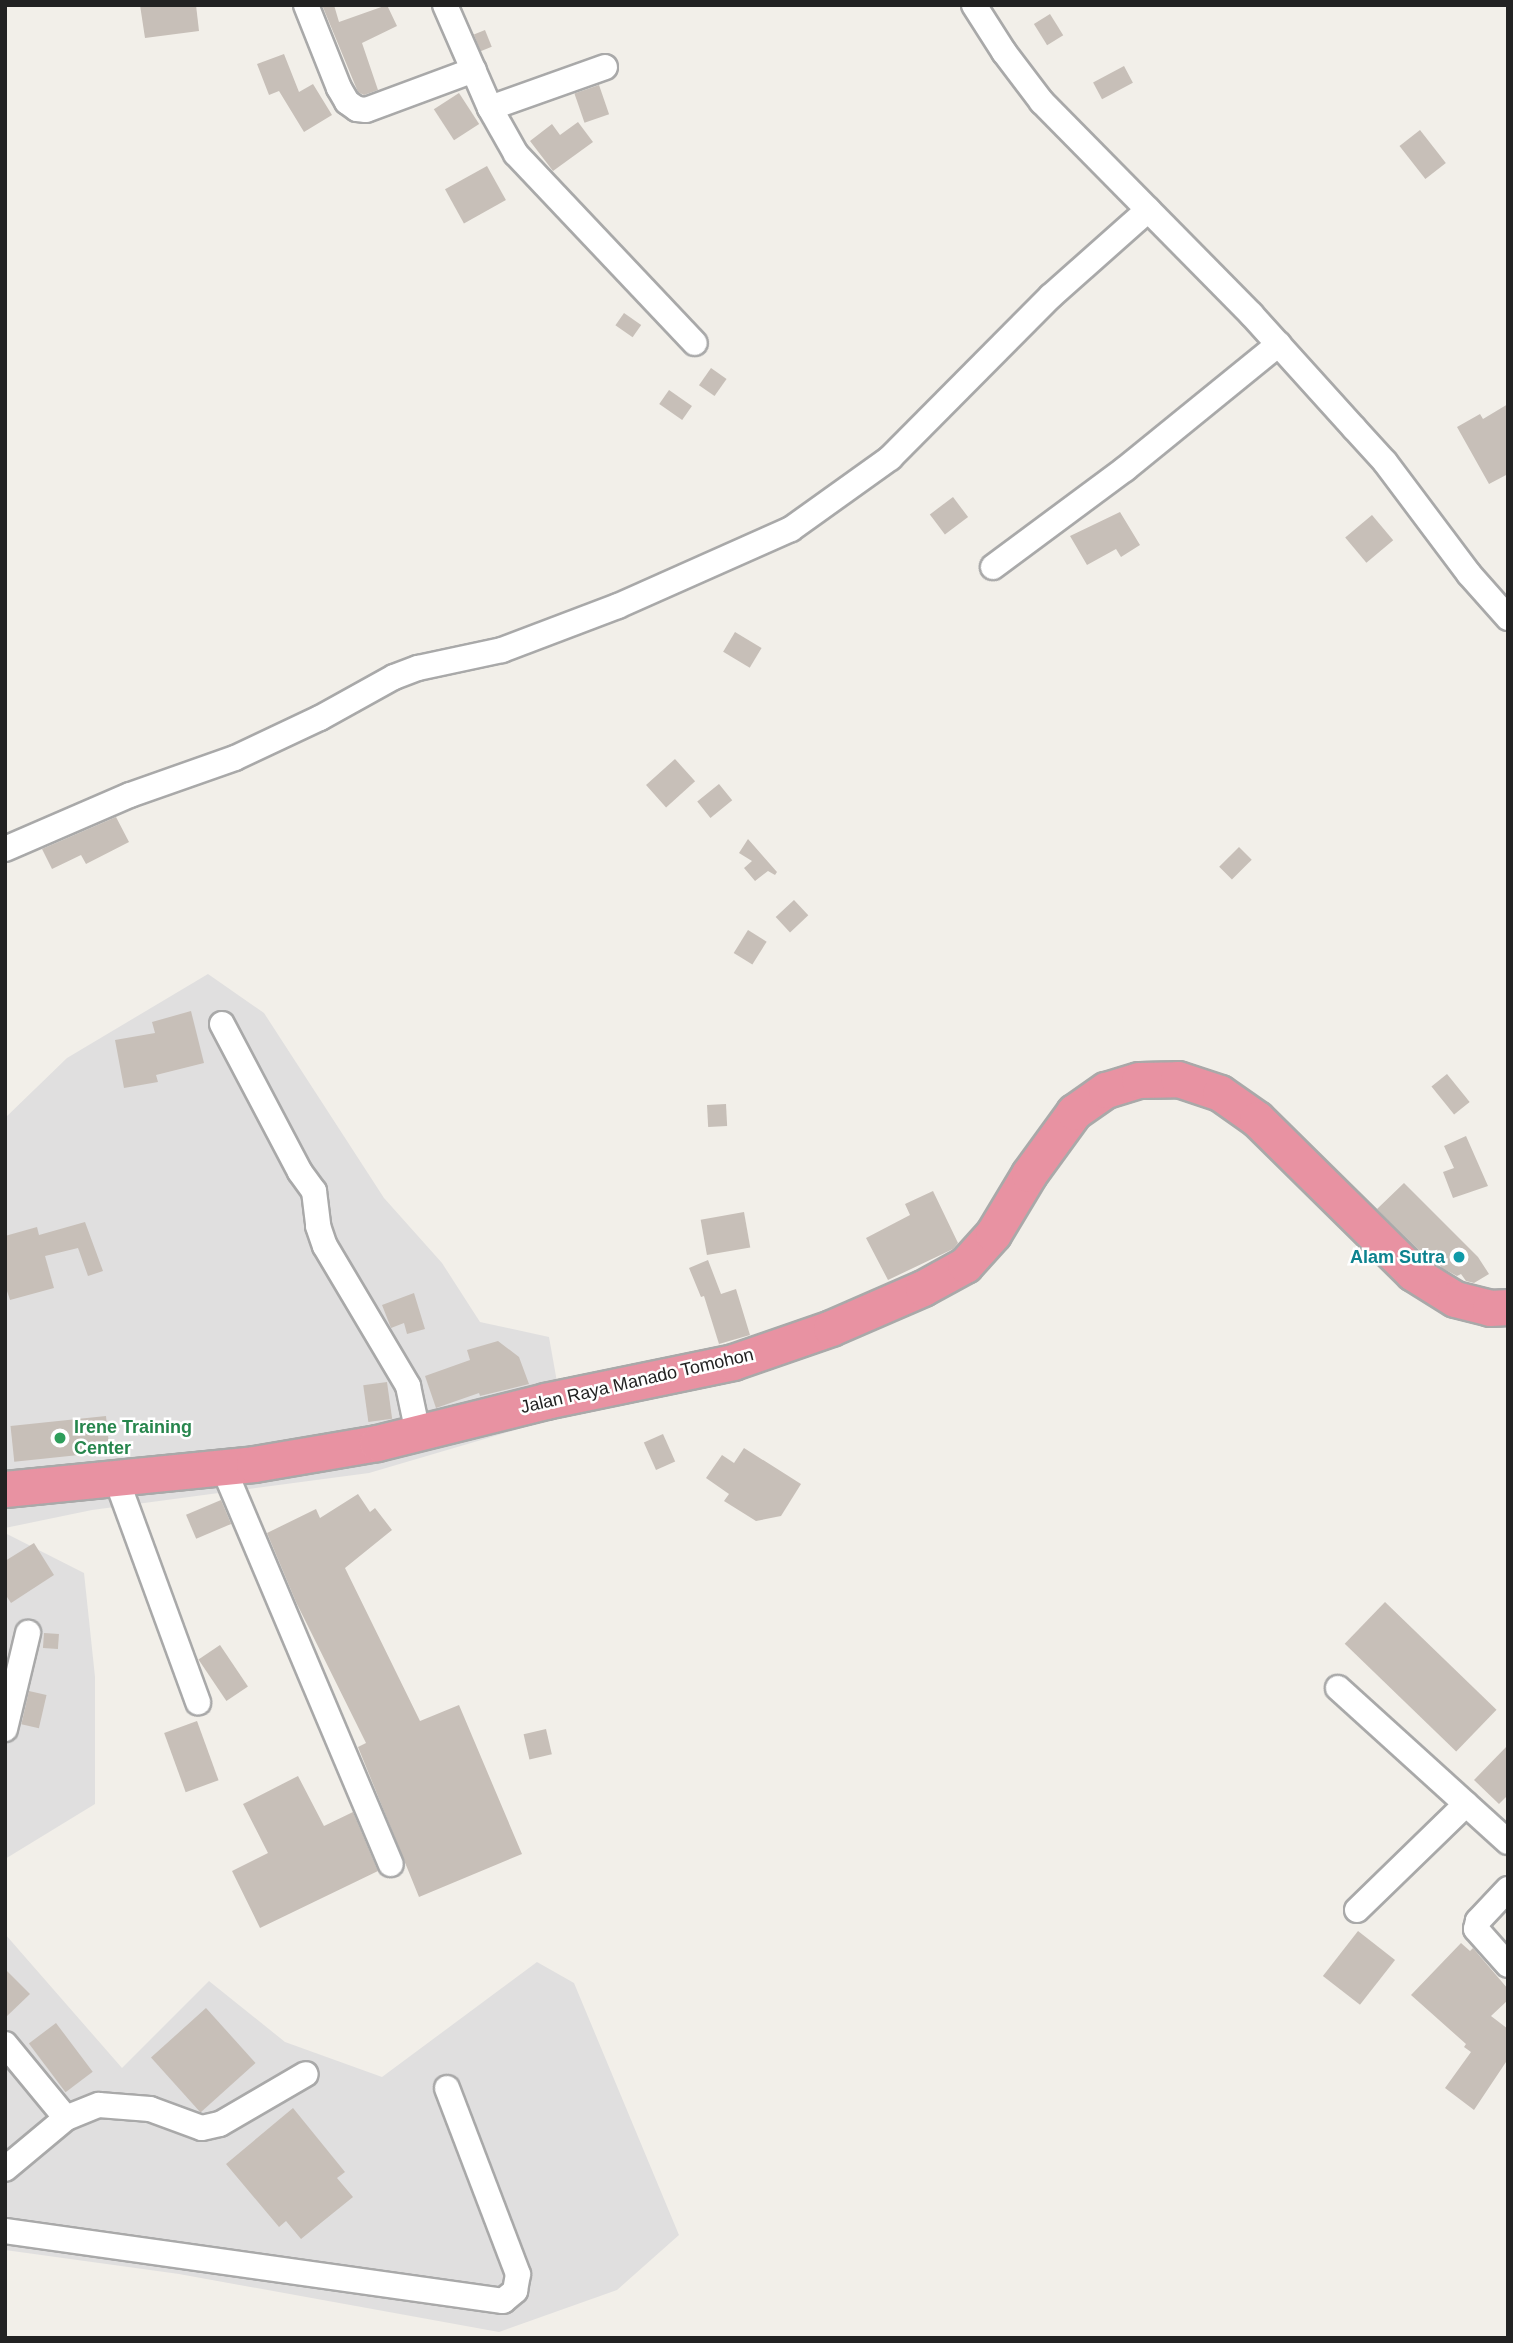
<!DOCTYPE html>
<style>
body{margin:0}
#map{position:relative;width:1513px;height:2343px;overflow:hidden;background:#f2efe9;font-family:Arial,sans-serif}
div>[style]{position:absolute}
.residential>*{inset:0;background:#e0dfdf}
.building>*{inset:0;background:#c7bfb8;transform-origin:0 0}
.roads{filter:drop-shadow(2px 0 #a9a9a9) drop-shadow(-2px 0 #a9a9a9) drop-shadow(0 2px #a9a9a9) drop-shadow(0 -2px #a9a9a9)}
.minor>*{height:24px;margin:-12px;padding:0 12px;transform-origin:12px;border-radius:12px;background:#fff}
.highway>*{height:35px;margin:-17.5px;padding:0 17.5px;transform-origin:17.5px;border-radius:17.5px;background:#e892a2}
.dots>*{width:19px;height:19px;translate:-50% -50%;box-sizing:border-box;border:4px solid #fff;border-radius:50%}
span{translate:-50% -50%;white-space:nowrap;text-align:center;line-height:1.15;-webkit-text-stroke:5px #fff;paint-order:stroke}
.culture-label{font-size:18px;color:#0d838f;font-weight:700}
.right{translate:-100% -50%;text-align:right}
.street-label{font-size:18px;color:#222}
.leisure-label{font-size:18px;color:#27864d;font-weight:700}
.left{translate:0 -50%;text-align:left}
.frame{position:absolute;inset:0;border:7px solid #222;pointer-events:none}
</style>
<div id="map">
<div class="residential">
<div style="clip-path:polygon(208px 974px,264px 1013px,384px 1198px,442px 1263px,480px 1322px,549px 1337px,563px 1416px,369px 1473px,92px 1510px,5px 1528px,5px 1118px,67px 1058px)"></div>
<div style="clip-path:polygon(5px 1533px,84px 1573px,95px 1677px,95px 1804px,5px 1859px)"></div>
<div style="clip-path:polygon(5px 1934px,122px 2068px,209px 1981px,285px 2042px,382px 2077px,537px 1962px,574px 1983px,679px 2235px,617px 2290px,499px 2332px,179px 2274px,5px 2250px)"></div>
</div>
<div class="building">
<div style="clip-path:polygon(140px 5px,196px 5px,199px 31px,145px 38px)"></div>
<div style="clip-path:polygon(322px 5px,334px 5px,339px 22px,387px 5px,397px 26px,362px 43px,378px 90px,364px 95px,358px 92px)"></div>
<div style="left:1050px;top:14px;width:25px;height:19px;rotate:58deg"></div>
<div style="left:485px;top:30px;width:18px;height:12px;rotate:68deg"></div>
<div style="clip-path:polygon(284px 54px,299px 92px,313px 84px,332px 115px,304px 132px,279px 91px,269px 95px,257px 64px)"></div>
<div style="left:1124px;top:66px;width:19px;height:35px;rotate:62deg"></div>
<div style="left:599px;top:85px;width:31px;height:26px;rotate:71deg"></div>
<div style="left:459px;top:93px;width:37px;height:30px;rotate:57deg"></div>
<div style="clip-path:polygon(578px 122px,593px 142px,553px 171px,530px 141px,552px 124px,560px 135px)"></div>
<div style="left:1420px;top:130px;width:42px;height:26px;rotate:52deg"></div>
<div style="left:487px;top:166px;width:39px;height:48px;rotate:61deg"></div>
<div style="left:624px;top:313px;width:21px;height:15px;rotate:35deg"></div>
<div style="left:711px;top:368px;width:19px;height:21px;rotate:35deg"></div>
<div style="left:669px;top:390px;width:28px;height:17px;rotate:35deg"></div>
<div style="clip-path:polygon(1508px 404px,1508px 474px,1489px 484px,1457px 427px,1480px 414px,1483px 419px)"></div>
<div style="left:953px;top:497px;width:25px;height:29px;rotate:53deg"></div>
<div style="clip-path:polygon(1120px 512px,1140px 545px,1121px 557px,1116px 549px,1087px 565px,1070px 536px)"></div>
<div style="left:1372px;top:515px;width:33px;height:35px;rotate:50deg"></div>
<div style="left:735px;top:632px;width:31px;height:23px;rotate:31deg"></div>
<div style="left:675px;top:759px;width:30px;height:39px;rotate:48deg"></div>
<div style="left:719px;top:784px;width:21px;height:28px;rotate:51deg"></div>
<div style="clip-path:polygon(116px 817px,129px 842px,86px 864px,81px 855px,52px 869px,42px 849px)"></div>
<div style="clip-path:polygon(748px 839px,777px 872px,775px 875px,768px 871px,755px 881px,744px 868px,752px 861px,739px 853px)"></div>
<div style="left:1239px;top:847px;width:18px;height:28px;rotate:45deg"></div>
<div style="left:794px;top:900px;width:21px;height:25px;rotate:47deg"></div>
<div style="left:748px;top:930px;width:22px;height:27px;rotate:32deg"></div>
<div style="clip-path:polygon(191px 1011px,204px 1063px,156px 1075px,158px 1082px,124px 1088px,115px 1040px,155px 1033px,152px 1022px)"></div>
<div style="left:1447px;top:1074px;width:36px;height:20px;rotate:51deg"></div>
<div style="left:726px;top:1104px;width:22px;height:19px;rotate:87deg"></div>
<div style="clip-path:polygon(1466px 1136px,1488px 1186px,1453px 1198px,1443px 1172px,1454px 1168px,1444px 1146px)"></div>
<div style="clip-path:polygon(1404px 1183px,1478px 1257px,1489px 1274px,1474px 1283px,1466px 1281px,1461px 1274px,1457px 1276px,1442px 1268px,1433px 1255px,1429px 1259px,1426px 1257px,1377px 1209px)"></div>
<div style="clip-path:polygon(933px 1191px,958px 1243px,953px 1249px,888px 1280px,866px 1238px,910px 1215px,905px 1204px)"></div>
<div style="left:744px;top:1212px;width:36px;height:44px;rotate:80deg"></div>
<div style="clip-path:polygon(85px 1222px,103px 1271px,88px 1276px,78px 1248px,45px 1256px,54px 1288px,10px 1300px,5px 1285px,5px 1236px,37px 1227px,39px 1235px)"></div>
<div style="clip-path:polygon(708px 1260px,721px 1294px,736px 1289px,750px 1335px,719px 1344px,704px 1296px,701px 1297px,689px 1268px)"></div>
<div style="clip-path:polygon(414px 1293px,425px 1329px,407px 1334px,404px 1323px,391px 1328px,382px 1305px)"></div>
<div style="clip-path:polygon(498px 1341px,519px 1357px,529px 1384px,480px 1396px,479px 1393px,436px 1408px,425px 1376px,470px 1360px,467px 1350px)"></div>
<div style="left:387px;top:1382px;width:37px;height:24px;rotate:82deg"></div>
<div style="left:106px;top:1416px;width:36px;height:96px;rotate:84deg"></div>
<div style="left:663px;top:1434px;width:30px;height:21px;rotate:66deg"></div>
<div style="clip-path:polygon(744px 1448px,801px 1484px,781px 1516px,756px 1521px,724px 1501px,729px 1494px,706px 1478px,722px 1455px,734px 1463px)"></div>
<div style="clip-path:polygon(358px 1494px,370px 1512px,375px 1508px,392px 1530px,345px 1568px,420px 1721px,459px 1705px,522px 1854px,419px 1897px,358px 1747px,366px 1743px,296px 1602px,267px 1533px,316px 1509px,320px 1518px)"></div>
<div style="left:221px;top:1500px;width:26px;height:38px;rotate:67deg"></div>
<div style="clip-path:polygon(34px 1543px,54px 1575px,11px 1603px,5px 1594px,5px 1561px)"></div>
<div style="left:1385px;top:1602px;width:155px;height:58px;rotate:44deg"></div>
<div style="left:44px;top:1633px;width:15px;height:15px;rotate:4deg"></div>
<div style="left:220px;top:1645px;width:50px;height:26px;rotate:56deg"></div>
<div style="left:29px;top:1691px;width:18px;height:34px;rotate:13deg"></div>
<div style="left:197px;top:1721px;width:63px;height:35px;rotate:70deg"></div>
<div style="left:546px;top:1729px;width:26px;height:23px;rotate:77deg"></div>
<div style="clip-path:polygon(1508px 1745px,1508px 1795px,1499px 1804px,1474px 1780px)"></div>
<div style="clip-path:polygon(298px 1776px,324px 1826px,353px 1812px,378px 1871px,260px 1928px,232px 1871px,268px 1853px,243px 1804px)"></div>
<div style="left:1358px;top:1931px;width:47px;height:57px;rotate:38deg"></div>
<div style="clip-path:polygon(1461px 1943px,1470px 1951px,1473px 1948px,1508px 1989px,1508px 2000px,1491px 2016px,1508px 2029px,1508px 2059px,1474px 2110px,1445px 2088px,1471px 2052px,1464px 2047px,1466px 2044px,1411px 1995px)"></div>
<div style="clip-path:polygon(5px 1969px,30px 1994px,5px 2018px)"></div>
<div style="left:206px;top:2008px;width:74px;height:74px;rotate:48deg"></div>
<div style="left:56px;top:2023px;width:61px;height:34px;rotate:53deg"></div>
<div style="clip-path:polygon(293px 2108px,345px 2172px,337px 2178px,353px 2197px,301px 2239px,286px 2221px,279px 2227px,226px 2164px)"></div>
</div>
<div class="roads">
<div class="minor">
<div style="left:306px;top:5px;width:89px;rotate:68.3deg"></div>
<div style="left:339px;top:88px;width:16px;rotate:60deg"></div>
<div style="left:347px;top:102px;width:12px;rotate:35deg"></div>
<div style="left:357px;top:109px;width:9px;rotate:6deg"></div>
<div style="left:366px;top:110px;width:115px;rotate:-20.3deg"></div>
<div style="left:445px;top:5px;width:112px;rotate:66.4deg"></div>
<div style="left:490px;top:108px;width:53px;rotate:60.5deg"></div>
<div style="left:516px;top:154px;width:260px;rotate:46.6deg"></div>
<div style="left:974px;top:5px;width:56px;rotate:57.4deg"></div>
<div style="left:1004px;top:52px;width:63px;rotate:52.8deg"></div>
<div style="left:1042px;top:102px;width:298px;rotate:45.4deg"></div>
<div style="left:1251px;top:314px;width:154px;rotate:47.9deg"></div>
<div style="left:1354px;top:428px;width:46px;rotate:47.6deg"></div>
<div style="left:1385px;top:462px;width:140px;rotate:53.1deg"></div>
<div style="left:1469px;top:574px;width:59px;rotate:48.4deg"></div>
<div style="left:490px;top:108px;width:122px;rotate:-19.6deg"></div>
<div style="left:993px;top:567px;width:164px;rotate:-36.6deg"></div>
<div style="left:1125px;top:469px;width:198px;rotate:-39.1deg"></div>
<div style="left:5px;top:849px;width:136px;rotate:-23.4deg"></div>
<div style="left:130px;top:795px;width:111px;rotate:-19.4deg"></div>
<div style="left:235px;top:758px;width:94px;rotate:-25.2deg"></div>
<div style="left:320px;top:718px;width:85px;rotate:-29deg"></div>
<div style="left:394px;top:677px;width:26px;rotate:-21deg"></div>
<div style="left:418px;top:668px;width:86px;rotate:-12.1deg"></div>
<div style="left:502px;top:650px;width:124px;rotate:-20.8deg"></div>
<div style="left:618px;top:606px;width:189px;rotate:-24deg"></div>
<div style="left:791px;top:529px;width:122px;rotate:-35.6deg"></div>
<div style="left:890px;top:458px;width:228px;rotate:-45.2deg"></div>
<div style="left:1051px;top:296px;width:130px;rotate:-41.6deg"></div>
<div style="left:222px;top:1024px;width:167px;rotate:62.2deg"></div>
<div style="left:300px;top:1172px;width:24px;rotate:54deg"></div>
<div style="left:314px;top:1191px;width:35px;rotate:83deg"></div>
<div style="left:318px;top:1226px;width:21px;rotate:71deg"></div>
<div style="left:325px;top:1246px;width:163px;rotate:59.3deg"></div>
<div style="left:408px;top:1386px;width:48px;rotate:78deg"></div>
<div style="left:223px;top:1467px;width:431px;rotate:67.1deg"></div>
<div style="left:116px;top:1478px;width:239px;rotate:69.9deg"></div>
<div style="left:1338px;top:1688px;width:229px;rotate:42.2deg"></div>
<div style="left:5px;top:1729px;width:99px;rotate:-76.5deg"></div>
<div style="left:1508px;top:1889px;width:44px;rotate:133.2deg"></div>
<div style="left:1478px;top:1921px;width:8px;rotate:104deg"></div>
<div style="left:1476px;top:1929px;width:48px;rotate:48.4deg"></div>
<div style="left:1357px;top:1910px;width:152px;rotate:-44.2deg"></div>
<div style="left:5px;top:2044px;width:96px;rotate:50.5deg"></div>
<div style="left:5px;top:2169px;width:80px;rotate:-39.9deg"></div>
<div style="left:66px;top:2118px;width:35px;rotate:-22deg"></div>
<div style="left:99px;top:2105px;width:51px;rotate:4.5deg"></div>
<div style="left:150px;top:2109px;width:55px;rotate:20.1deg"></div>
<div style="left:202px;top:2128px;width:18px;rotate:-13deg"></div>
<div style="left:220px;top:2124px;width:99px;rotate:-30.2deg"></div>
<div style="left:5px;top:2231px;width:503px;rotate:8deg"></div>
<div style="left:503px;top:2301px;width:16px;rotate:-40deg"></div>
<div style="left:515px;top:2291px;width:17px;rotate:-80deg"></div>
<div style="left:518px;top:2274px;width:199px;rotate:-110.9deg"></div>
</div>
<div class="highway">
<div style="left:5px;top:1489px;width:250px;rotate:-5.7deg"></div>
<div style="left:254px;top:1464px;width:125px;rotate:-9.7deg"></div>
<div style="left:377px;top:1443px;width:173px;rotate:-14deg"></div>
<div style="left:545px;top:1401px;width:192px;rotate:-11.7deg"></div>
<div style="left:733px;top:1362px;width:104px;rotate:-19.1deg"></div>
<div style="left:831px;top:1328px;width:100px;rotate:-23.5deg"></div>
<div style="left:923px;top:1288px;width:48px;rotate:-28.7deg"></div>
<div style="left:965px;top:1265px;width:42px;rotate:-47.9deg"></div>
<div style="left:993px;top:1234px;width:70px;rotate:-59deg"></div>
<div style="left:1029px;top:1174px;width:77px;rotate:-54deg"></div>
<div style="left:1074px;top:1112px;width:39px;rotate:-35deg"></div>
<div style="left:1106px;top:1090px;width:34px;rotate:-17deg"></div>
<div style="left:1139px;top:1080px;width:39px;rotate:-1deg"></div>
<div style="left:1178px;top:1079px;width:44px;rotate:18.4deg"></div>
<div style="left:1220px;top:1093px;width:45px;rotate:35.1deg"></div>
<div style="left:1257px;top:1119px;width:219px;rotate:44.6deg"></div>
<div style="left:1413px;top:1273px;width:49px;rotate:31.8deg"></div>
<div style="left:1455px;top:1299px;width:36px;rotate:14deg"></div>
<div style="left:1490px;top:1308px;width:18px;rotate:-3deg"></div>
</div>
</div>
<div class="dots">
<div style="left:1459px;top:1257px;background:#0f9aa8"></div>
<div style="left:60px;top:1438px;background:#2e9e5b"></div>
</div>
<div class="culture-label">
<span class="right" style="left:1445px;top:1257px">Alam Sutra</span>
</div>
<div class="street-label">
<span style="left:637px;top:1381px;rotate:-13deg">Jalan Raya Manado Tomohon</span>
</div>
<div class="leisure-label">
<span class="left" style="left:74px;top:1438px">Irene Training<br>Center</span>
</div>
<div class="frame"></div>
</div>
